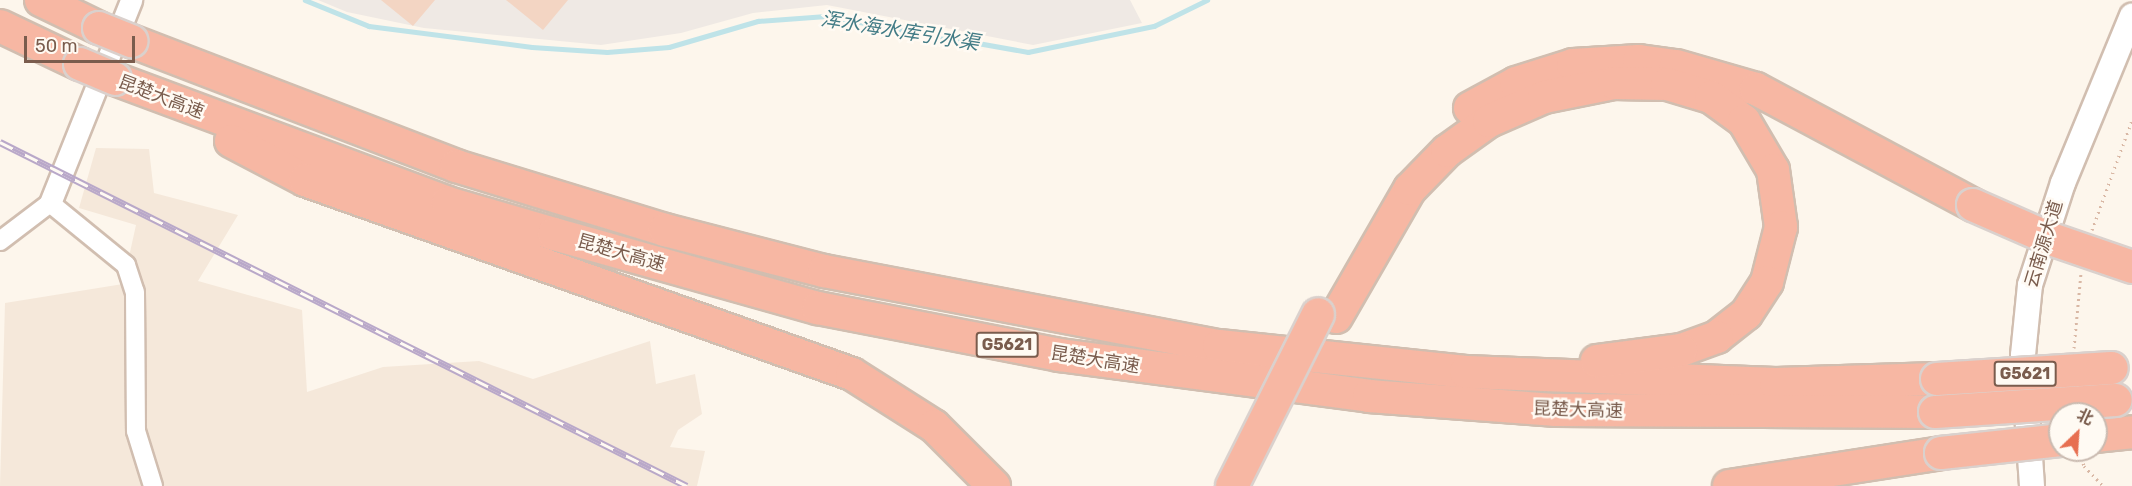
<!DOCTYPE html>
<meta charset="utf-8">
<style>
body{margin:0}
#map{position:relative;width:2132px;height:486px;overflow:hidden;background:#fdf6ec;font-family:Rubik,"Noto Sans SC",sans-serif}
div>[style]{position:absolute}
.residential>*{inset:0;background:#f5e8da}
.industrial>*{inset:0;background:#efe9e4}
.stream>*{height:4.5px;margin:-2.25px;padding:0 2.25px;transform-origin:2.25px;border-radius:2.25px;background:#bfe3e8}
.building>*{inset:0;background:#f3d5c3}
.path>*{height:3px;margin-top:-1.5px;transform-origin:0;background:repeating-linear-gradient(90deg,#d9b8a5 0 1.5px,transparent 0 6px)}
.roads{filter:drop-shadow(2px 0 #d1beb0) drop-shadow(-2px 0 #d1beb0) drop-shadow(0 2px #d1beb0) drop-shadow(0 -2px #d1beb0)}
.minor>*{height:18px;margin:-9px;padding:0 9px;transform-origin:9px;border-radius:9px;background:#fff}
.tertiary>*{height:21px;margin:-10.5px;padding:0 10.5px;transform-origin:10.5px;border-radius:10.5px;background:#fff}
.secondary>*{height:24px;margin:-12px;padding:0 12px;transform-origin:12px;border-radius:12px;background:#fff}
.motorway>*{height:32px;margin:-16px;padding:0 16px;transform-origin:16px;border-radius:16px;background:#f7b7a3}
.rail>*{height:7px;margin-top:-3.5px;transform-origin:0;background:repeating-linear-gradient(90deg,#fffaf3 0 14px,#b9a8c9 0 28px);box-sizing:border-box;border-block:2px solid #b9a8c9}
.bridges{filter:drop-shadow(2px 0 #dad1cd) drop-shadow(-2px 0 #dad1cd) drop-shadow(0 2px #dad1cd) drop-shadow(0 -2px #dad1cd)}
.motorway-bridge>*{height:32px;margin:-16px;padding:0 16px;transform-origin:16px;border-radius:16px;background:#f7b7a3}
span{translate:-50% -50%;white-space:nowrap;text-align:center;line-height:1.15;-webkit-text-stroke:5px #fffaf3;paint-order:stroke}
.shield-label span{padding:2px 4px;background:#fffaf3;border:2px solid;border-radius:4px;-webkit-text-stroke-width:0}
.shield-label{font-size:16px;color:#7a5c4d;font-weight:700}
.street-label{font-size:18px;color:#7a5c4d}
.water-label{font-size:20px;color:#437c86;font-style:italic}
.north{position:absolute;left:2048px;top:402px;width:60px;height:60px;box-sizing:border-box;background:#fffaf3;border:2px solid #cabbb1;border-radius:50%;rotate:25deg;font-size:16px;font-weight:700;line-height:24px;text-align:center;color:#7a5c4d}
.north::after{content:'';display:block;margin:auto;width:21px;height:27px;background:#e76f51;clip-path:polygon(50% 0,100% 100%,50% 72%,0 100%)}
.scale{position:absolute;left:24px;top:36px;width:111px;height:27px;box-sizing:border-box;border:3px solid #7a5c4d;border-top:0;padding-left:8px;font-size:18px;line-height:21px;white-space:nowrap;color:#7a5c4d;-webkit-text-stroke:4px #fffaf3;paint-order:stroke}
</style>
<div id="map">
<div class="residential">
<div style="clip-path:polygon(96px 148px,149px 149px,154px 193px,238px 215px,198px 281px,302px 310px,307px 392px,383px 367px,479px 361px,533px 379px,650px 341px,656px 384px,695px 374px,702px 414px,678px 430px,670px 447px,705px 451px,697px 486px,0 486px,5px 303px,123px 284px,136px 225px,79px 208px)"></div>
</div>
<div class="industrial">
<div style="clip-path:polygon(318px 0,1130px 0,1142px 23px,1033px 45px,827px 5px,753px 13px,681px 33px,601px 45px,424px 28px,347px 12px)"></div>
</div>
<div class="stream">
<div style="left:305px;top:0;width:69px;rotate:22.1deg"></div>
<div style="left:369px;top:26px;width:164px;rotate:7.3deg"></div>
<div style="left:532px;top:47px;width:75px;rotate:3.8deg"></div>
<div style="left:607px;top:52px;width:62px;rotate:-4.6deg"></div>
<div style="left:669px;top:47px;width:93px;rotate:-16.3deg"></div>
<div style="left:758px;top:21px;width:68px;rotate:-4.2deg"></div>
<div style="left:826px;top:16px;width:205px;rotate:10.1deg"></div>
<div style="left:1028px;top:52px;width:129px;rotate:-11.7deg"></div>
<div style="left:1154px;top:26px;width:59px;rotate:-26.1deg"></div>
</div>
<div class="building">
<div style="clip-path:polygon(381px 0,435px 0,413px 26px)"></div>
<div style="clip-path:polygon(506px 0,568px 0,543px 30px)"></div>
</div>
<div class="path">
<div style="left:2092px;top:230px;width:117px;rotate:-70deg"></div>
<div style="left:2074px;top:348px;width:76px;rotate:-84.7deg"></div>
<div style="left:2079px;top:452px;width:15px;rotate:70deg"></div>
<div style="left:2084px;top:466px;width:28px;rotate:46deg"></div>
</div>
<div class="roads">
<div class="minor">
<div style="left:0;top:241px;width:63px;rotate:-37.2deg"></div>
<div style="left:50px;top:203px;width:98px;rotate:39.2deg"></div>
<div style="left:126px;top:265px;width:28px;rotate:72deg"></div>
<div style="left:135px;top:292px;width:139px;rotate:89.6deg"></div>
<div style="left:136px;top:431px;width:58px;rotate:72.8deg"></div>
</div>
<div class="tertiary">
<div style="left:50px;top:203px;width:219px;rotate:-68.2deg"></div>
</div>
<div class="secondary">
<div style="left:2032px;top:486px;width:131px;rotate:-93.9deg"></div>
<div style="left:2023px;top:355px;width:70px;rotate:-84.3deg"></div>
<div style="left:2030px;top:285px;width:107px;rotate:-72.1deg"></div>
<div style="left:2063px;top:183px;width:181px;rotate:-67.6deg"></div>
</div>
<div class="motorway">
<div style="left:41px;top:0;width:64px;rotate:25.8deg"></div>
<div style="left:0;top:26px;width:89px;rotate:25.4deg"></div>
<div style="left:131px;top:41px;width:348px;rotate:21deg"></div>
<div style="left:456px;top:166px;width:219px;rotate:17deg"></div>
<div style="left:665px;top:230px;width:164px;rotate:14.5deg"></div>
<div style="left:824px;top:271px;width:402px;rotate:10.8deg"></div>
<div style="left:1219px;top:346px;width:248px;rotate:6deg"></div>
<div style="left:1466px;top:372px;width:310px;rotate:2.2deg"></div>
<div style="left:1776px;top:384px;width:161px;rotate:-1.8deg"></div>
<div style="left:115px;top:79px;width:355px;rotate:20.4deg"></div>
<div style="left:448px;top:203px;width:110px;rotate:16.3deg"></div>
<div style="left:554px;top:234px;width:274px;rotate:15.7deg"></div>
<div style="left:818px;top:308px;width:246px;rotate:11deg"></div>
<div style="left:1059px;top:355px;width:313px;rotate:7.5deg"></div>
<div style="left:1369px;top:396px;width:188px;rotate:4.3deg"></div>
<div style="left:1556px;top:410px;width:379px;rotate:0.3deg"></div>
<div style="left:1470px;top:108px;width:52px;rotate:-28.5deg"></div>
<div style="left:1516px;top:83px;width:60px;rotate:-17.5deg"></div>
<div style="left:1573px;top:65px;width:66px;rotate:-3.5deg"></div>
<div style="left:1639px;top:61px;width:37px;rotate:8deg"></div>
<div style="left:1676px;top:66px;width:83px;rotate:16deg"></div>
<div style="left:1756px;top:89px;width:246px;rotate:28.1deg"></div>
<div style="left:231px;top:141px;width:84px;rotate:27.8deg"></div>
<div style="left:305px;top:180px;width:580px;rotate:19.53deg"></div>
<div style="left:852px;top:374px;width:97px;rotate:32.4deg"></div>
<div style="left:934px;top:426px;width:85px;rotate:45deg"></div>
<div style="left:1336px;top:317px;width:148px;rotate:-60deg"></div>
<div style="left:1410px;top:189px;width:53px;rotate:-45.8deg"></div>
<div style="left:1447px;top:151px;width:52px;rotate:-35.5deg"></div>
<div style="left:1489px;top:121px;width:60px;rotate:-23.6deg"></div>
<div style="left:1544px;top:97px;width:71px;rotate:-11.3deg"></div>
<div style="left:1614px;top:83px;width:53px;rotate:1.1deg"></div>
<div style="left:1667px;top:84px;width:46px;rotate:16.5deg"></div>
<div style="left:1711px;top:97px;width:41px;rotate:36deg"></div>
<div style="left:1744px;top:121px;width:57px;rotate:59.4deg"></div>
<div style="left:1773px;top:170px;width:58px;rotate:82deg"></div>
<div style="left:1781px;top:227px;width:57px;rotate:104.3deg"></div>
<div style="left:1767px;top:282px;width:38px;rotate:123deg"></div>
<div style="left:1746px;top:314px;width:37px;rotate:142deg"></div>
<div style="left:1717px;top:337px;width:38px;rotate:160deg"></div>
<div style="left:1681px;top:350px;width:85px;rotate:172.5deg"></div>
<div style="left:2096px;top:436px;width:36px;rotate:-6deg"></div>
<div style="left:1729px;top:486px;width:215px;rotate:-8.8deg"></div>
</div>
</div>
<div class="rail">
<div style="left:0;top:142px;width:768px;rotate:26.6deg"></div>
</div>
<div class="bridges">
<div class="motorway-bridge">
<div style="left:99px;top:28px;width:35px;rotate:22deg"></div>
<div style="left:80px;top:64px;width:38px;rotate:23deg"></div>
<div style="left:1973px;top:205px;width:82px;rotate:23.7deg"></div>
<div style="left:2048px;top:238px;width:89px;rotate:19deg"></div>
<div style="left:1937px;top:379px;width:175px;rotate:-3.6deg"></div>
<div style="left:1935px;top:412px;width:181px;rotate:-3.8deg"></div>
<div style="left:1941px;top:453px;width:120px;rotate:-6.2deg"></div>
<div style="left:1232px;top:486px;width:192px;rotate:-63.4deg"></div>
</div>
</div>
<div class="shield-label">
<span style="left:1007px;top:345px">G5621</span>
<span style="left:2025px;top:374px">G5621</span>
</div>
<div class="street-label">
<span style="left:161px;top:97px;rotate:21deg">昆楚大高速</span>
<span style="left:2044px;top:244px;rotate:-73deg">云南源大道</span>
<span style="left:621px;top:253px;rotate:16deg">昆楚大高速</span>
<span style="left:1095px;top:360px;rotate:9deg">昆楚大高速</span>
<span style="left:1578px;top:410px;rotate:2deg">昆楚大高速</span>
</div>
<div class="water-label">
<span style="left:900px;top:31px;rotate:9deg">浑水海水库引水渠</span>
</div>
<div class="north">北</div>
<div class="scale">50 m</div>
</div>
